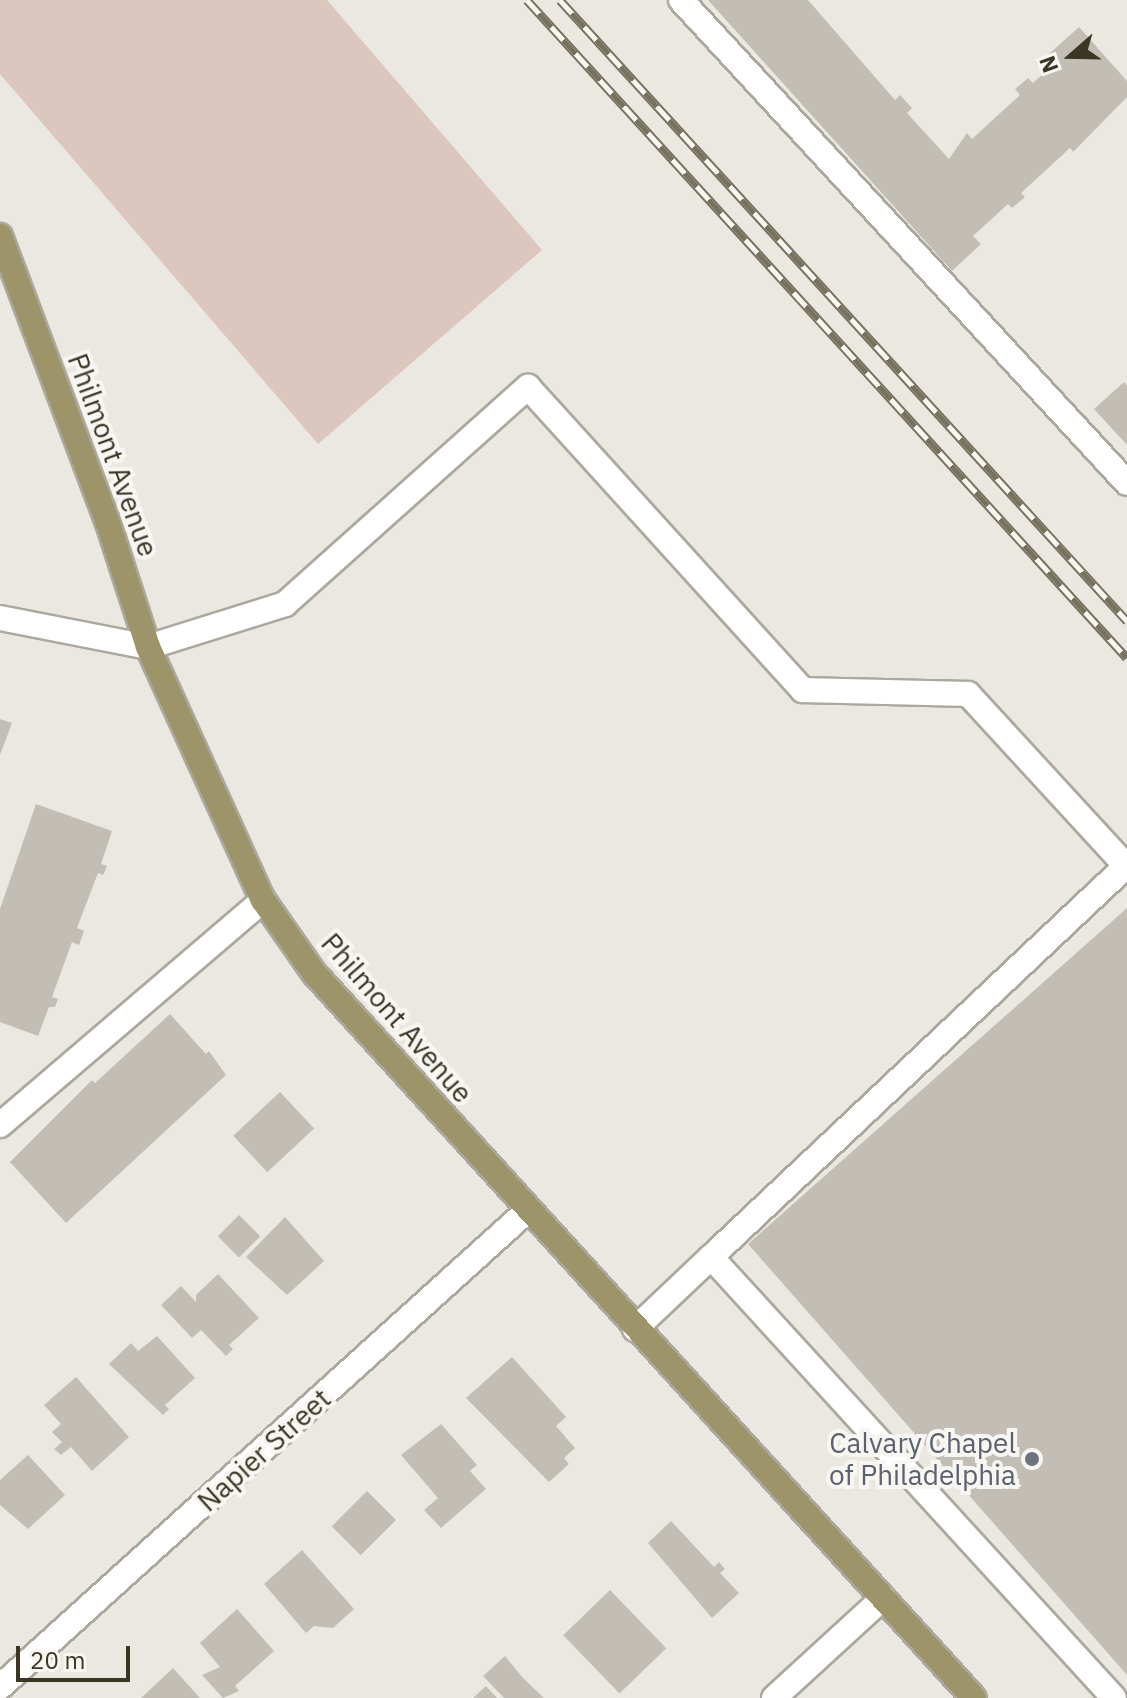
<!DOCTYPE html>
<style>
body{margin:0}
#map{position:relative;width:1127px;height:1698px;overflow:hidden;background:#ebe8e2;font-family:"IBM Plex Sans",sans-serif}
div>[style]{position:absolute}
.green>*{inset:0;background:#dbc7bd}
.building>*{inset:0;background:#c3beb5;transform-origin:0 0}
.roads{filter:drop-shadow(2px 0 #aca89e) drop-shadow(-2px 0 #aca89e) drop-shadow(0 2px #aca89e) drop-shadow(0 -2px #aca89e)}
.minor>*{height:24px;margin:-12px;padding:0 12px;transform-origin:12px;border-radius:12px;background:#fff}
.major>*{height:24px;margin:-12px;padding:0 12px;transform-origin:12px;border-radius:12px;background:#9d946a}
.rail>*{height:9px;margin-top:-4.5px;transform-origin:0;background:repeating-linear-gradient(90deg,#f8f6f3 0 18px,#77725e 0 36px);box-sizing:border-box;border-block:2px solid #77725e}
.dots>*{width:22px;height:22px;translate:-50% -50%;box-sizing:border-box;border:4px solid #f8f6f3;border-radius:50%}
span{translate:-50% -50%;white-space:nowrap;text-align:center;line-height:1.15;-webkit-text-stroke:8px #f8f6f3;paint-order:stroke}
.street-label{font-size:28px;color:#3b3624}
.worship-label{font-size:28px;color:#5b616d}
.right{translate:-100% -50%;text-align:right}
.north{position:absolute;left:1031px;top:16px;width:80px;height:80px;-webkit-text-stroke:6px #f8f6f3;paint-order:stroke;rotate:250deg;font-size:22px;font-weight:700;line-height:32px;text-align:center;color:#3b3624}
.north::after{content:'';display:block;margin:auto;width:28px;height:36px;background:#3b3624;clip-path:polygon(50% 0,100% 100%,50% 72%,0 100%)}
.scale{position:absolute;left:16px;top:1646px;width:114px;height:36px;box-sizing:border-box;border:4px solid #3b3624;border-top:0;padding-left:10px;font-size:24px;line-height:28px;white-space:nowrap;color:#3b3624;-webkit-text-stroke:6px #f8f6f3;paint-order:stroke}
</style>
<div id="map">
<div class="green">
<div style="clip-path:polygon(0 0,327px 0,542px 250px,318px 444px,0 74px)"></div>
</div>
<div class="building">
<div style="clip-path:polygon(708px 0,808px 0,895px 100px,900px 95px,912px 108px,907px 113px,949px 159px,967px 133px,972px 139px,1020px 95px,1015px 89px,1028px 78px,1033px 83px,1057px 61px,1049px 54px,1079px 27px,1127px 81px,1127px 97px,1073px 152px,1070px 148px,1021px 193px,1025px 197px,1012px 208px,1008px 204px,973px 236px,981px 244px,952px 271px)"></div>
<div style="clip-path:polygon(1124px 382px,1127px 386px,1127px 445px,1094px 409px)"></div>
<div style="clip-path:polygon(0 719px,12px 723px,0 755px)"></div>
<div style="clip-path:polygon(36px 804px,112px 831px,101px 864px,107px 866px,103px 875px,98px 873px,77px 928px,84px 931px,79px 945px,72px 942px,52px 997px,58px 999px,55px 1007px,49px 1007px,38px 1036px,0 1022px,0 909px)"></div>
<div style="clip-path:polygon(1127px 908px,1127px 1675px,748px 1244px)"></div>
<div style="clip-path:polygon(170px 1014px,206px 1054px,209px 1051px,226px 1075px,66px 1223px,10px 1162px,92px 1080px,95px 1083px)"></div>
<div style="left:280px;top:1092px;width:50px;height:64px;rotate:47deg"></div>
<div style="left:239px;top:1215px;width:30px;height:30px;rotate:45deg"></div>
<div style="clip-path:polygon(285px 1217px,324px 1261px,287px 1295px,246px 1257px)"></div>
<div style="clip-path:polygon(218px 1274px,259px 1318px,229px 1345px,233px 1349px,226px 1356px,201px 1330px,192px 1338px,161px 1305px,181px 1286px,196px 1302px,196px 1295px)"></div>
<div style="clip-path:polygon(157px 1336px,195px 1378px,165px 1405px,169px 1409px,163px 1415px,109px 1364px,131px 1343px,138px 1351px)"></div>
<div style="clip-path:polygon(512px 1357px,566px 1417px,556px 1426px,575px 1448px,564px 1458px,569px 1464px,549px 1482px,466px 1398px)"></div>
<div style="clip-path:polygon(76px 1377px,129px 1437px,92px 1471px,71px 1447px,61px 1455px,54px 1449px,62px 1442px,52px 1432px,61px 1424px,44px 1405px)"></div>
<div style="clip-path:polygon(441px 1424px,477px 1465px,470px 1471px,486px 1489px,441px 1528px,424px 1510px,438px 1498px,401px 1455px)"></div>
<div style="clip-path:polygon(28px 1455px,65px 1495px,28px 1529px,0 1505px,0 1480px)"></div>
<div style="left:367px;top:1491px;width:41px;height:50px;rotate:45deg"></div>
<div style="clip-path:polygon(671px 1521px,714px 1567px,719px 1562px,725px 1569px,720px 1573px,739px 1593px,712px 1618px,648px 1543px)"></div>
<div style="clip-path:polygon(302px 1550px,354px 1609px,333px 1628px,314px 1626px,306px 1633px,264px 1584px)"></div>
<div style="left:610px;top:1590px;width:81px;height:65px;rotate:46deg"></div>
<div style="clip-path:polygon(237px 1609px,274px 1651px,235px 1686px,239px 1691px,223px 1698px,202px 1675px,220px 1667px,200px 1643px)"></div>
<div style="clip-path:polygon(505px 1656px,523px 1678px,544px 1698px,504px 1698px,483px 1676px)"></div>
<div style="clip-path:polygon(173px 1668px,200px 1698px,141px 1698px)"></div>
<div style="clip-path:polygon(486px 1686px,497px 1698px,473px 1698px)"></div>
</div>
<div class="roads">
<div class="minor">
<div style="left:681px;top:0;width:657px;rotate:47.28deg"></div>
<div style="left:0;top:618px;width:151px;rotate:11.1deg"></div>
<div style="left:148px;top:647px;width:144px;rotate:-17.4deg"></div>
<div style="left:285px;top:604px;width:326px;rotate:-41.8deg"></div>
<div style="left:528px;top:387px;width:409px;rotate:47.8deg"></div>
<div style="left:803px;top:690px;width:165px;rotate:1.4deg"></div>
<div style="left:968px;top:694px;width:235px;rotate:47.4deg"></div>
<div style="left:0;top:1125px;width:346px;rotate:-40.5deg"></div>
<div style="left:711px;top:1257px;width:570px;rotate:-43.29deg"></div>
<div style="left:635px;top:1329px;width:105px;rotate:-43.5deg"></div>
<div style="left:711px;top:1257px;width:597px;rotate:47.58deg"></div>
<div style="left:0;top:1687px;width:710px;rotate:-42.09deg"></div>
<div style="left:774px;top:1698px;width:148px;rotate:-42.5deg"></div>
</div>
<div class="major">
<div style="left:0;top:236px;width:307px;rotate:69.4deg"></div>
<div style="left:108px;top:523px;width:130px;rotate:72.1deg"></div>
<div style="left:148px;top:647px;width:278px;rotate:65.6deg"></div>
<div style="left:263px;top:900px;width:89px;rotate:55.1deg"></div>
<div style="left:314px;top:973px;width:980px;rotate:47.69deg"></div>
</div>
</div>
<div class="rail">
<div style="left:527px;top:0;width:890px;rotate:47.64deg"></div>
<div style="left:560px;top:0;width:841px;rotate:47.6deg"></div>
</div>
<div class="dots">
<div style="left:1032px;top:1459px;background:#6b7280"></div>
</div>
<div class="street-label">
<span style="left:113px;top:455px;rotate:70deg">Philmont Avenue</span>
<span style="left:397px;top:1018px;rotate:49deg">Philmont Avenue</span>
<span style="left:264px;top:1450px;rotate:-42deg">Napier Street</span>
</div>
<div class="worship-label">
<span class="right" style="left:1016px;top:1459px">Calvary Chapel<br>of Philadelphia</span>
</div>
<div class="north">N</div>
<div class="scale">20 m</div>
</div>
